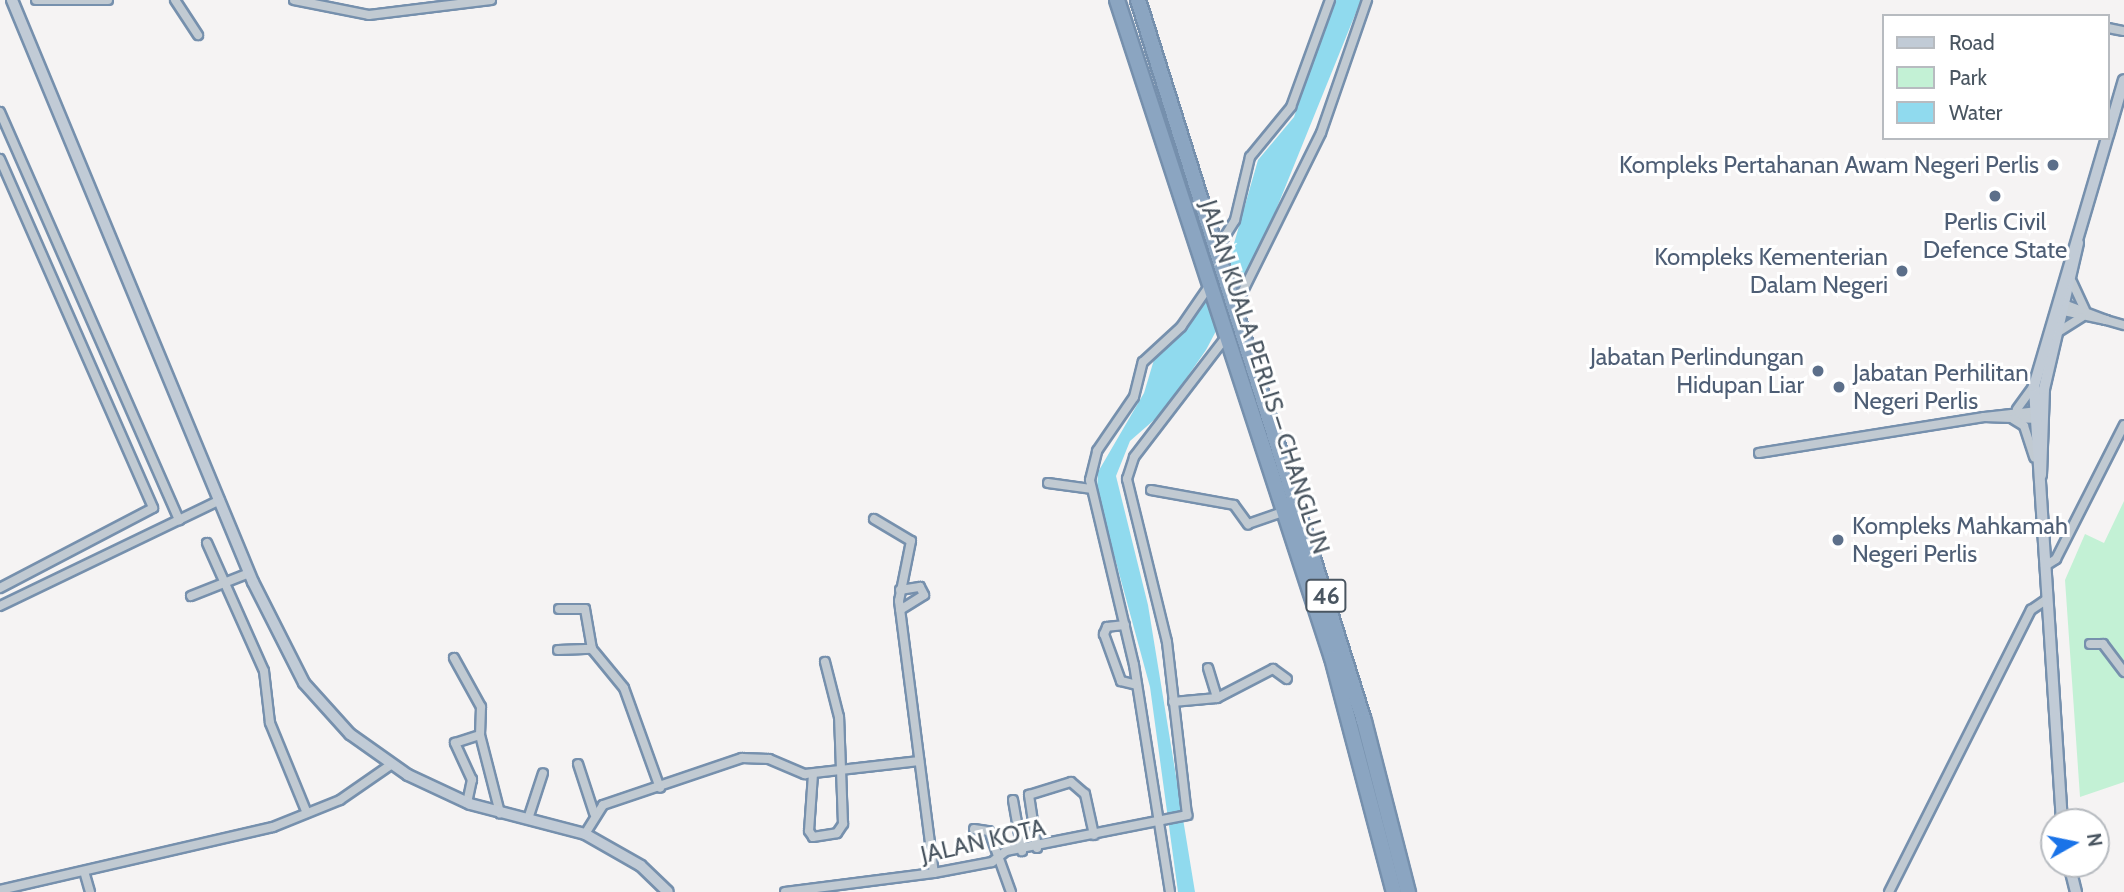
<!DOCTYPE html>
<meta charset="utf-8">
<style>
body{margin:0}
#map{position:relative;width:2124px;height:892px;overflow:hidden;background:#f5f3f3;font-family:Cabin,sans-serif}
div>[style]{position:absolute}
.green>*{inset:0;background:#c3f1d5}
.water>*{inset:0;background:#90daee}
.roads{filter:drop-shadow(2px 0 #7690ad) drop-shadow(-2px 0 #7690ad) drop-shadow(0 2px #7690ad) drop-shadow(0 -2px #7690ad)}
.street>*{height:8px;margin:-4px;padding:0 4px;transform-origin:4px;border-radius:4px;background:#c1cad2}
.secondary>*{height:10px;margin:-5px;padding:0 5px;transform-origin:5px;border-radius:5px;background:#c1cbd6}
.highway>*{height:14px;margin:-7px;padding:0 7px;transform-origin:7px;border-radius:7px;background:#8ba5c1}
.dots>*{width:19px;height:19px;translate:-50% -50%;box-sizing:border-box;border:4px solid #fff;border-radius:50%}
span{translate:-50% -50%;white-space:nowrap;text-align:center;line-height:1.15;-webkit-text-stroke:6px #fff;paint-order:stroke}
.shield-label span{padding:2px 5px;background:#fff;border:2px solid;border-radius:5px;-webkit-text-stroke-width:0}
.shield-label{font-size:23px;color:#4a5661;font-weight:700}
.service-label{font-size:24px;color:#4e5e75}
.right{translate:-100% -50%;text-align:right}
.left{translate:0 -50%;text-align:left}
.street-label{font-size:24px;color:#4a5661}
.legend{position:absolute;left:1882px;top:14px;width:228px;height:126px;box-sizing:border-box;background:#fff;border:2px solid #b7bbc0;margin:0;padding:9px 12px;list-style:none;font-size:21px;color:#4a5661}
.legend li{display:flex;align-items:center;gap:14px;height:35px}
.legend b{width:35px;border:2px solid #b7bbc0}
.north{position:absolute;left:2040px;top:808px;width:70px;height:70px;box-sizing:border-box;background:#fff;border:2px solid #b7bbc0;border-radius:50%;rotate:81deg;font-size:19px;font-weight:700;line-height:28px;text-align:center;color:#4a5661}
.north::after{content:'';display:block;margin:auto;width:24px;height:32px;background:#1a73e8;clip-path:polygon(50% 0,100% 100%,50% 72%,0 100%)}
</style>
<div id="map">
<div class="green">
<div style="clip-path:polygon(2124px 501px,2124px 782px,2080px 797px,2065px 580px,2085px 534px,2104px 543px)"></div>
</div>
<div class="water">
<div style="clip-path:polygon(1334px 0,1361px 0,1263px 242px,1206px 350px,1162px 413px,1130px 441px,1116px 476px,1148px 605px,1195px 892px,1178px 892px,1150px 687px,1097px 492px,1098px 472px,1144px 393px,1156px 353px,1175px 341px,1200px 308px,1233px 247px,1258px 160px,1294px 117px)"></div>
</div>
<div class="roads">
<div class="street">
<div style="left:36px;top:0;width:72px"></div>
<div style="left:175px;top:0;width:42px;rotate:56.7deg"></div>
<div style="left:294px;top:0;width:76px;rotate:11.3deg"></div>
<div style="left:369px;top:15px;width:123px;rotate:-7deg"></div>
<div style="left:2108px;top:28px;width:16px;rotate:11deg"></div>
<div style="left:0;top:112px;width:446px;rotate:66.3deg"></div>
<div style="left:0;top:159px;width:381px;rotate:66.3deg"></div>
<div style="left:153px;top:508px;width:173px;rotate:152.4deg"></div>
<div style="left:1217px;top:249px;width:34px;rotate:-58deg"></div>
<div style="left:1235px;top:220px;width:65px;rotate:-76.6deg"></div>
<div style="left:1250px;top:157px;width:65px;rotate:-50.6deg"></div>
<div style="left:1291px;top:107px;width:114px;rotate:-70deg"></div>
<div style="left:2072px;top:282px;width:31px;rotate:65deg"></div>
<div style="left:1236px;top:305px;width:192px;rotate:-63.7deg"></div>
<div style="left:1321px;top:133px;width:141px;rotate:-70.9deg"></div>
<div style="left:2059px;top:310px;width:48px;rotate:12deg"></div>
<div style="left:2106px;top:320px;width:48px;rotate:-159.3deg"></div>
<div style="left:2106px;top:320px;width:19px;rotate:16deg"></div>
<div style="left:2058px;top:332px;width:28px;rotate:-32deg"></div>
<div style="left:2017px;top:409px;width:29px;rotate:-54deg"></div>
<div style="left:2038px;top:411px;width:54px;rotate:173.7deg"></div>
<div style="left:1984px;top:417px;width:55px;rotate:2.1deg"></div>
<div style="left:2013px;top:419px;width:13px;rotate:32deg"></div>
<div style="left:2024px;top:426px;width:33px;rotate:72deg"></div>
<div style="left:1759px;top:453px;width:228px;rotate:-9.1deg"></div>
<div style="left:1048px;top:483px;width:43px;rotate:7.9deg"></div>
<div style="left:1151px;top:490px;width:84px;rotate:10.2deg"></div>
<div style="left:1234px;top:505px;width:24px;rotate:54deg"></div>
<div style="left:1248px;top:524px;width:39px;rotate:-19deg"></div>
<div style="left:874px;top:519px;width:43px;rotate:30.7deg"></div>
<div style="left:911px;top:541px;width:61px;rotate:101.3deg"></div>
<div style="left:899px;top:601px;width:274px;rotate:82.7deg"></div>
<div style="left:207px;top:543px;width:140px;rotate:66deg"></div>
<div style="left:264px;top:671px;width:52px;rotate:83.4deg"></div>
<div style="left:270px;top:723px;width:97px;rotate:67.7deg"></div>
<div style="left:2045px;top:566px;width:13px;rotate:-32deg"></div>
<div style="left:2056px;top:559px;width:150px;rotate:-63.1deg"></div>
<div style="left:900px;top:590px;width:20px;rotate:-9deg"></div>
<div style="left:920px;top:587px;width:9px;rotate:63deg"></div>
<div style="left:924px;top:595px;width:28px;rotate:148deg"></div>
<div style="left:191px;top:596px;width:62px;rotate:-21.6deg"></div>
<div style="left:0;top:606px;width:244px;rotate:-25.7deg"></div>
<div style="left:559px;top:609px;width:26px"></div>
<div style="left:585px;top:609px;width:41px;rotate:80.1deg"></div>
<div style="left:1125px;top:625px;width:18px;rotate:174deg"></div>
<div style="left:1107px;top:627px;width:8px;rotate:113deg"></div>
<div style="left:1104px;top:634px;width:50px;rotate:70.1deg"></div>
<div style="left:1121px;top:681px;width:16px;rotate:14deg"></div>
<div style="left:2090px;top:644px;width:13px"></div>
<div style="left:2103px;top:644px;width:35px;rotate:53deg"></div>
<div style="left:558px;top:650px;width:34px;rotate:-2deg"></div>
<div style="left:592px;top:649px;width:50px;rotate:50.6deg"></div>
<div style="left:624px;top:688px;width:106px;rotate:70.2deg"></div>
<div style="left:454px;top:658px;width:56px;rotate:61.1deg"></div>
<div style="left:481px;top:707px;width:28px;rotate:92deg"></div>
<div style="left:480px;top:735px;width:81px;rotate:75.6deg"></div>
<div style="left:1208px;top:668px;width:31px;rotate:73deg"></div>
<div style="left:1173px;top:702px;width:44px;rotate:-5.2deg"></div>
<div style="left:1217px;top:698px;width:63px;rotate:-27.4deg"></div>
<div style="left:1273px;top:669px;width:17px;rotate:36deg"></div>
<div style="left:578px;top:764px;width:52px;rotate:71.9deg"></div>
<div style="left:813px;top:774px;width:57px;rotate:94deg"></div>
<div style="left:809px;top:831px;width:7px;rotate:56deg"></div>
<div style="left:813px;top:837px;width:24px;rotate:-9deg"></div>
<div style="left:837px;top:833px;width:11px;rotate:-56deg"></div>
<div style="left:843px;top:824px;width:107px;rotate:-92.1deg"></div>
<div style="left:839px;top:717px;width:57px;rotate:-104.3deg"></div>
<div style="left:1013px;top:800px;width:52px;rotate:80deg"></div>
<div style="left:467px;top:803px;width:24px;rotate:-78deg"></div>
<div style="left:472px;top:780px;width:41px;rotate:-114.7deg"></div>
<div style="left:455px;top:743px;width:26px;rotate:-18deg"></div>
<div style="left:528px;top:819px;width:48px;rotate:-71.9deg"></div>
<div style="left:974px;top:829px;width:15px;rotate:8deg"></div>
<div style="left:989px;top:831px;width:65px;rotate:70.2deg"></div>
<div style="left:585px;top:834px;width:34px;rotate:-58deg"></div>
<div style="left:603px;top:805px;width:147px;rotate:-18.7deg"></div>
<div style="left:742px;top:758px;width:27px;rotate:2deg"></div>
<div style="left:769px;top:759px;width:39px;rotate:23deg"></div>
<div style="left:805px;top:774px;width:115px;rotate:-6.5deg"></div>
<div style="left:1037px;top:848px;width:54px;rotate:-98.6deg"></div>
<div style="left:1029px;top:795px;width:44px;rotate:-17.2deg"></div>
<div style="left:1071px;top:782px;width:18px;rotate:41deg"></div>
<div style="left:1085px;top:794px;width:42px;rotate:77.6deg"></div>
<div style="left:84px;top:871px;width:22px;rotate:74deg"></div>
<div style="left:0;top:890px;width:280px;rotate:-13deg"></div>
<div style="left:273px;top:827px;width:72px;rotate:-21.9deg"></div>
<div style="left:340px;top:800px;width:63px;rotate:-34.7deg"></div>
<div style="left:785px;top:892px;width:150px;rotate:-7.3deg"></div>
<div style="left:934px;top:873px;width:59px;rotate:-10.7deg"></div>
<div style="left:992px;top:862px;width:18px;rotate:-38deg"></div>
<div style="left:1006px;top:851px;width:185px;rotate:-11.2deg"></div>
<div style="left:1187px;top:815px;width:174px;rotate:-96.6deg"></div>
<div style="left:1167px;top:642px;width:168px;rotate:-103.8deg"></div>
<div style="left:1127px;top:479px;width:23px;rotate:-72deg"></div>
<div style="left:1134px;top:457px;width:153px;rotate:-52.5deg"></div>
<div style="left:1170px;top:892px;width:230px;rotate:-99deg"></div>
<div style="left:1134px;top:665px;width:190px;rotate:-103.4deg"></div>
<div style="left:1090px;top:480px;width:30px;rotate:-76deg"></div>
<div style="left:1097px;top:451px;width:65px;rotate:-55.6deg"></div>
<div style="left:1134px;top:397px;width:36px;rotate:-76deg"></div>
<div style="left:1143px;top:362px;width:52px;rotate:-42.6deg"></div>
<div style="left:1181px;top:327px;width:51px;rotate:-55.4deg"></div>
<div style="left:1889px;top:892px;width:316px;rotate:-63.3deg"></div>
<div style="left:2031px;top:610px;width:18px;rotate:-34deg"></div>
</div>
<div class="secondary">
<div style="left:12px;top:0;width:630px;rotate:67.51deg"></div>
<div style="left:253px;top:582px;width:113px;rotate:63.2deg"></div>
<div style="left:304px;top:683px;width:69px;rotate:48deg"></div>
<div style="left:350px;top:734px;width:71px;rotate:35.3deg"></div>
<div style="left:408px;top:775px;width:68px;rotate:25.1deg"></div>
<div style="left:470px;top:804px;width:119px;rotate:14.6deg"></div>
<div style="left:585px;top:834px;width:64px;rotate:29.7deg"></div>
<div style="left:641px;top:866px;width:37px;rotate:44deg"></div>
<div style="left:2108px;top:135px;width:57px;rotate:-73.8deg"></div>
<div style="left:2041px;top:475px;width:86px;rotate:-88deg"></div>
<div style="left:2044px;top:389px;width:150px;rotate:-76.9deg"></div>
<div style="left:2062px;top:822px;width:437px;rotate:-93.7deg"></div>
<div style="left:2034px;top:386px;width:259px;rotate:-73.6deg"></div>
<div style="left:2069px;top:864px;width:29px;rotate:76deg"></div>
</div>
<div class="highway">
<div style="left:1117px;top:0;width:692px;rotate:71.91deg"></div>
<div style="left:1332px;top:658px;width:242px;rotate:75.2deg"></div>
<div style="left:1138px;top:0;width:756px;rotate:72.6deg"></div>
<div style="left:1364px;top:721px;width:177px;rotate:75.6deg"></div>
</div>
</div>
<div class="dots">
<div style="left:2053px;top:165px;background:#5c6f8a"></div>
<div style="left:1995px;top:196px;background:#5c6f8a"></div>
<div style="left:1902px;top:271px;background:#5c6f8a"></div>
<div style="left:1818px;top:371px;background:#5c6f8a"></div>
<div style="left:1839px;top:387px;background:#5c6f8a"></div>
<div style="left:1838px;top:540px;background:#5c6f8a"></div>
</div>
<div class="shield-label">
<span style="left:1326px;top:596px">46</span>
</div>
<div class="service-label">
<span class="right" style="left:2039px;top:165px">Kompleks Pertahanan Awam Negeri Perlis</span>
<span style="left:1995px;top:236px">Perlis Civil<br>Defence State</span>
<span class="right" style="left:1888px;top:271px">Kompleks Kementerian<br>Dalam Negeri</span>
<span class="right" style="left:1804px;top:371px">Jabatan Perlindungan<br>Hidupan Liar</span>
<span class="left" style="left:1853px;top:387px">Jabatan Perhilitan<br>Negeri Perlis</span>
<span class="left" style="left:1852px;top:540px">Kompleks Mahkamah<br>Negeri Perlis</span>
</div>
<div class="street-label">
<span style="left:1265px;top:377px;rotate:72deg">JALAN KUALA PERLIS – CHANGLUN</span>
<span style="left:983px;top:841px;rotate:-13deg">JALAN KOTA</span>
</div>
<ul class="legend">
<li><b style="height:9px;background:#c1cbd6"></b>Road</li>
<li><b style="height:19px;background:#c3f1d5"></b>Park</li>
<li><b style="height:19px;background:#90daee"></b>Water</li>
</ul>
<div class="north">N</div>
</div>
